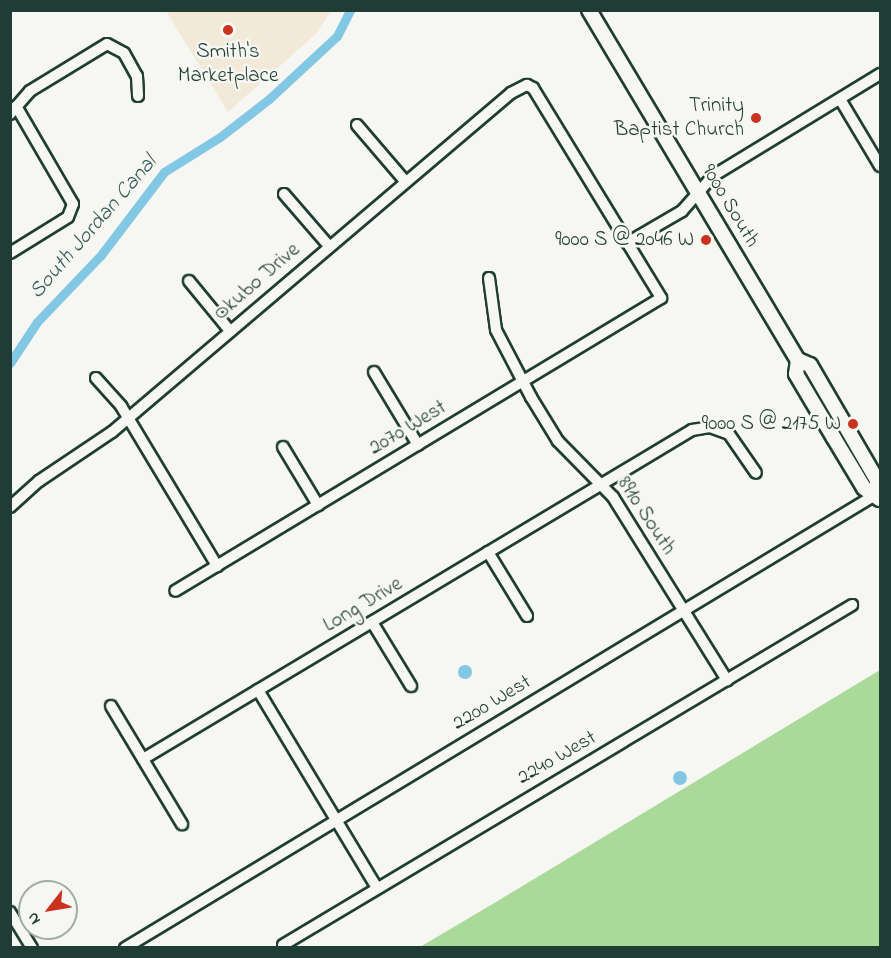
<!DOCTYPE html>
<style>
body{margin:0}
#map{position:relative;width:891px;height:958px;overflow:hidden;background:#f6f6f2;font-family:"Indie Flower",sans-serif}
div>[style]{position:absolute}
.built>*{inset:0;background:#f2e9d8}
.green>*{inset:0;background:#aada9a}
.water>*{inset:0;background:#82c7e3}
.round{border-radius:50%}
.canal>*{height:9px;margin:-4.5px;padding:0 4.5px;transform-origin:4.5px;border-radius:4.5px;background:#82c7e3}
.roads{filter:drop-shadow(2px 0 #1f3d34) drop-shadow(-2px 0 #1f3d34) drop-shadow(0 2px #1f3d34) drop-shadow(0 -2px #1f3d34)}
.minor>*{height:10px;margin:-5px;padding:0 5px;transform-origin:5px;border-radius:5px;background:#f6f6f2}
.major>*{height:14px;margin:-7px;padding:0 7px;transform-origin:7px;border-radius:7px;background:#f6f6f2}
.dots>*{width:16px;height:16px;translate:-50% -50%;box-sizing:border-box;border:3px solid #f6f6f2;border-radius:50%}
span{translate:-50% -50%;white-space:nowrap;text-align:center;line-height:1.15;-webkit-text-stroke:5px #f6f6f2;paint-order:stroke}
.poi-label{font-size:21px;color:#1f3d34}
.right{translate:-100% -50%;text-align:right}
.street-label{font-size:21px;color:#1f3d34}
.water-label{font-size:22px;color:#335957;font-style:italic}
.frame{position:absolute;inset:0;border:12px solid #1f3d34;pointer-events:none}
.north{position:absolute;left:18px;top:880px;width:60px;height:60px;box-sizing:border-box;background:#f6f6f2;border:2px solid #a0aca6;border-radius:50%;rotate:239deg;font-size:16px;font-weight:700;line-height:24px;text-align:center;color:#1f3d34}
.north::after{content:'';display:block;margin:auto;width:21px;height:27px;background:#c8321e;clip-path:polygon(50% 0,100% 100%,50% 72%,0 100%)}
</style>
<div id="map">
<div class="built">
<div style="clip-path:polygon(166px 11px,331px 11px,317px 33px,228px 112px)"></div>
</div>
<div class="green">
<div style="clip-path:polygon(880px 670px,880px 947px,420px 947px,496px 902px)"></div>
</div>
<div class="water">
<div class="round" style="left:458px;top:665px;width:14px;height:14px"></div>
<div class="round" style="left:673px;top:771px;width:14px;height:14px"></div>
</div>
<div class="canal">
<div style="left:10px;top:363px;width:49px;rotate:-56.6deg"></div>
<div style="left:37px;top:322px;width:93px;rotate:-46.3deg"></div>
<div style="left:101px;top:255px;width:104px;rotate:-52.8deg"></div>
<div style="left:164px;top:172px;width:66px;rotate:-32deg"></div>
<div style="left:220px;top:137px;width:62px;rotate:-37.8deg"></div>
<div style="left:269px;top:99px;width:93px;rotate:-42.8deg"></div>
<div style="left:337px;top:36px;width:29px;rotate:-63deg"></div>
</div>
<div class="roads">
<div class="minor">
<div style="left:840px;top:99px;width:78px;rotate:59.2deg"></div>
<div style="left:10px;top:114px;width:30px;rotate:-49deg"></div>
<div style="left:30px;top:91px;width:90px;rotate:-31.4deg"></div>
<div style="left:107px;top:44px;width:19px;rotate:28deg"></div>
<div style="left:124px;top:53px;width:26px;rotate:61deg"></div>
<div style="left:137px;top:76px;width:20px;rotate:87deg"></div>
<div style="left:357px;top:125px;width:74px;rotate:49.4deg"></div>
<div style="left:284px;top:194px;width:69px;rotate:49.1deg"></div>
<div style="left:627px;top:243px;width:64px;rotate:-30.2deg"></div>
<div style="left:682px;top:211px;width:47px;rotate:-48.5deg"></div>
<div style="left:713px;top:176px;width:196px;rotate:-31.4deg"></div>
<div style="left:10px;top:253px;width:68px;rotate:-31.8deg"></div>
<div style="left:68px;top:217px;width:14px;rotate:-69deg"></div>
<div style="left:73px;top:204px;width:113px;rotate:-120.2deg"></div>
<div style="left:489px;top:278px;width:52px;rotate:82.3deg"></div>
<div style="left:496px;top:330px;width:76px;rotate:62.4deg"></div>
<div style="left:531px;top:397px;width:52px;rotate:58.5deg"></div>
<div style="left:558px;top:441px;width:78px;rotate:45.5deg"></div>
<div style="left:613px;top:497px;width:216px;rotate:58.1deg"></div>
<div style="left:189px;top:281px;width:65px;rotate:50.6deg"></div>
<div style="left:374px;top:372px;width:85px;rotate:58.9deg"></div>
<div style="left:96px;top:378px;width:38px;rotate:48deg"></div>
<div style="left:121px;top:406px;width:187px;rotate:59deg"></div>
<div style="left:283px;top:447px;width:68px;rotate:58.9deg"></div>
<div style="left:10px;top:507px;width:39px;rotate:-42deg"></div>
<div style="left:39px;top:481px;width:88px;rotate:-33.9deg"></div>
<div style="left:112px;top:432px;width:524px;rotate:-40.35deg"></div>
<div style="left:511px;top:93px;width:18px;rotate:-27deg"></div>
<div style="left:527px;top:85px;width:7px;rotate:27deg"></div>
<div style="left:533px;top:88px;width:246px;rotate:58.6deg"></div>
<div style="left:661px;top:298px;width:567px;rotate:148.92deg"></div>
<div style="left:488px;top:552px;width:75px;rotate:58.6deg"></div>
<div style="left:372px;top:622px;width:75px;rotate:58.6deg"></div>
<div style="left:258px;top:690px;width:231px;rotate:59deg"></div>
<div style="left:111px;top:706px;width:138px;rotate:59deg"></div>
<div style="left:143px;top:759px;width:640px;rotate:-30.93deg"></div>
<div style="left:692px;top:430px;width:18px;rotate:-9deg"></div>
<div style="left:710px;top:427px;width:20px;rotate:20deg"></div>
<div style="left:729px;top:434px;width:47px;rotate:55.3deg"></div>
<div style="left:10px;top:912px;width:42px;rotate:58.6deg"></div>
<div style="left:283px;top:945px;width:663px;rotate:-30.86deg"></div>
<div style="left:125px;top:948px;width:882px;rotate:-31.13deg"></div>
</div>
<div class="major">
<div style="left:589px;top:10px;width:408px;rotate:59.2deg"></div>
<div style="left:798px;top:360px;width:14px;rotate:98deg"></div>
<div style="left:796px;top:374px;width:74px;rotate:59.3deg"></div>
<div style="left:834px;top:438px;width:58px;rotate:59deg"></div>
<div style="left:864px;top:488px;width:19px;rotate:35deg"></div>
<div style="left:798px;top:360px;width:13px;rotate:23deg"></div>
<div style="left:810px;top:365px;width:133px;rotate:59.8deg"></div>
<div style="left:877px;top:480px;width:14px;rotate:90deg"></div>
</div>
</div>
<div class="dots">
<div style="left:228px;top:30px;background:#c8321e"></div>
<div style="left:756px;top:118px;background:#c8321e"></div>
<div style="left:706px;top:240px;background:#c8321e"></div>
<div style="left:853px;top:424px;background:#c8321e"></div>
</div>
<div class="poi-label">
<span style="left:228px;top:64px">Smith's<br>Marketplace</span>
<span class="right" style="left:744px;top:118px">Trinity<br>Baptist Church</span>
<span class="right" style="left:694px;top:240px">9000 S @ 2046 W</span>
<span class="right" style="left:841px;top:424px">9000 S @ 2175 W</span>
</div>
<div class="street-label">
<span style="left:730px;top:206px;rotate:59deg">9000 South</span>
<span style="left:257px;top:282px;rotate:-41deg">Okubo Drive</span>
<span style="left:408px;top:428px;rotate:-31deg">2070 West</span>
<span style="left:646px;top:516px;rotate:57deg">8910 South</span>
<span style="left:363px;top:605px;rotate:-31deg">Long Drive</span>
<span style="left:492px;top:703px;rotate:-31deg">2200 West</span>
<span style="left:557px;top:758px;rotate:-30deg">2240 West</span>
</div>
<div class="water-label">
<span style="left:94px;top:228px;rotate:-49deg">South Jordan Canal</span>
</div>
<div class="frame"></div>
<div class="north">N</div>
</div>
